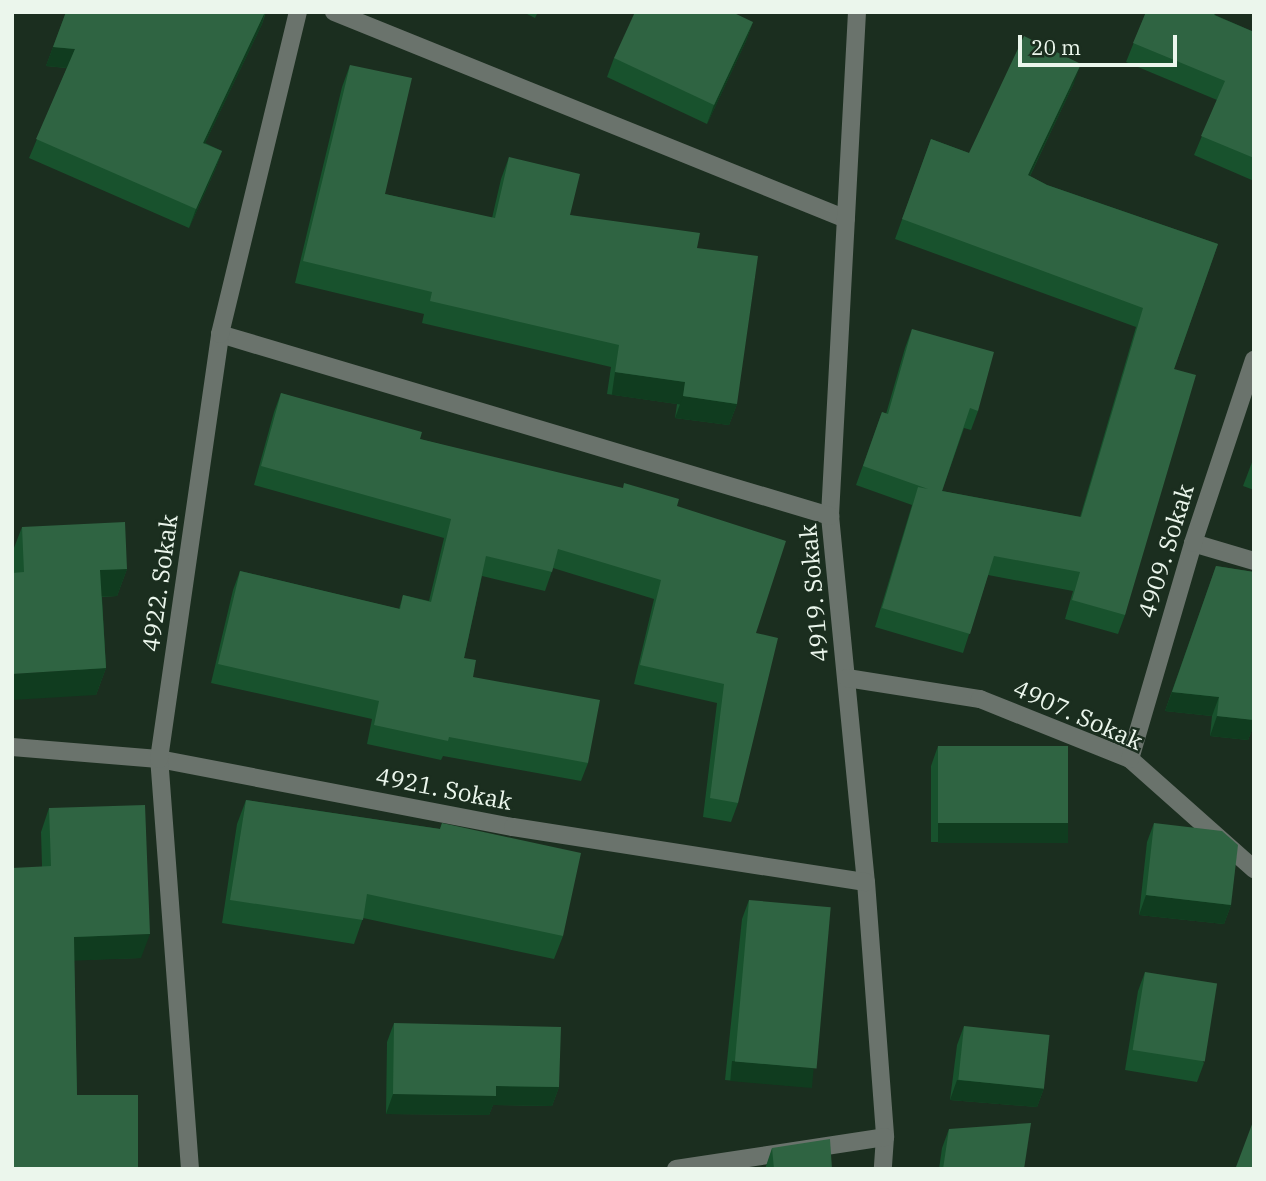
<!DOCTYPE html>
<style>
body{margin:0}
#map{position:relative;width:1266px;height:1181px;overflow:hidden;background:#1b2e1f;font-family:"IBM Plex Serif",serif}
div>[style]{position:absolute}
.street>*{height:18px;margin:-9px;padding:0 9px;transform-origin:9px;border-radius:9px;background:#6a736c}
.wall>*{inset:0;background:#18522d}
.shaded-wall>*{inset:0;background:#103c1f;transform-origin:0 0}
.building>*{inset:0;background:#2f6442;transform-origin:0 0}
span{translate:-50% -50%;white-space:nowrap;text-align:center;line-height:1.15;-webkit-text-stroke:5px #1b2e1f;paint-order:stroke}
.street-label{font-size:24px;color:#ebf6ec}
.frame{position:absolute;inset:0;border:14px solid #ebf6ec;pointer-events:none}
.scale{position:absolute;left:1018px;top:35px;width:159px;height:32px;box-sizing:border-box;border:4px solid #ebf6ec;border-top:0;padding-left:9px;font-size:21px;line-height:24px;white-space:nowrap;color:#ebf6ec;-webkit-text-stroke:5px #1b2e1f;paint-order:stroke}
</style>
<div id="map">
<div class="street">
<div style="left:334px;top:12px;width:552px;rotate:22.01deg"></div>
<div style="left:857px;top:12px;width:505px;rotate:93.07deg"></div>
<div style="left:830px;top:516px;width:368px;rotate:84.4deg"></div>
<div style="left:866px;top:882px;width:256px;rotate:85.7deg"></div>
<div style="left:885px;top:1137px;width:32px;rotate:94deg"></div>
<div style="left:220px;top:334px;width:637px;rotate:16.61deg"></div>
<div style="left:1193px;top:543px;width:64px;rotate:16.4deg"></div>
<div style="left:847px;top:678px;width:135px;rotate:9deg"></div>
<div style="left:980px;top:699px;width:162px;rotate:21.8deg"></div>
<div style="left:1130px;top:759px;width:166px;rotate:41.6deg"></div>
<div style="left:12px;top:747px;width:147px;rotate:4.7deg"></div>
<div style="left:159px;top:759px;width:360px;rotate:10.9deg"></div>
<div style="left:513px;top:827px;width:357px;rotate:8.9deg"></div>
<div style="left:1130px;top:759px;width:225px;rotate:-73.7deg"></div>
<div style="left:1193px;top:543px;width:193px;rotate:-71.6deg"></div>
<div style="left:190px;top:1169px;width:411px;rotate:-94.3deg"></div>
<div style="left:159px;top:759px;width:429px;rotate:-81.8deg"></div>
<div style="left:220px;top:334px;width:331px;rotate:-76.4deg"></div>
<div style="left:676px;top:1169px;width:211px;rotate:-8.7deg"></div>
</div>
<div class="wall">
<div style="clip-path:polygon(66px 12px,266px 12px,262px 24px,205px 143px,222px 151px,215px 170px,189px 228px,29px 158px,67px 68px,46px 66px)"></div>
<div style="clip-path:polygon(523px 12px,538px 12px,535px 18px)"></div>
<div style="clip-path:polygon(1146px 12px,1216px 12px,1215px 15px,1254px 32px,1254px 181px,1194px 155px,1217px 100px,1126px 62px)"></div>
<div style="clip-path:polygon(753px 22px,746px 41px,707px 124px,607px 77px,614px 58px)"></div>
<div style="clip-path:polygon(350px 65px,385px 194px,492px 218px,501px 179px,509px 157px,570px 215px,697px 248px,737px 404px,729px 425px,675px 418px,677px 404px,607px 394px,611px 367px,422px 323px,424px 314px,295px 283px,342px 87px)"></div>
<div style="clip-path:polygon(1074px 83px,1030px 176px,1047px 185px,1218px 244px,1174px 369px,1125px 615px,1118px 634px,1065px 619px,1073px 591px,988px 575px,963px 653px,875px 627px,912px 505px,856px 485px,882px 412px,886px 414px,905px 348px,912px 329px,978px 411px,971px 430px,964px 428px,942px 491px,1080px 517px,1136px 327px,895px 239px,931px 139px,969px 153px)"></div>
<div style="clip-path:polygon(281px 393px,420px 439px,677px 506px,756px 633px,738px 803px,731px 822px,703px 817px,717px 703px,634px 684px,654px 599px,553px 568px,545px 591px,482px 576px,464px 658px,473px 677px,588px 763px,581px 781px,443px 756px,441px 760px,367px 744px,372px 719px,211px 683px,233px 590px,240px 571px,399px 609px,403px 595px,429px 601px,444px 538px,254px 485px,274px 412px)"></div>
<div style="clip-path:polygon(1254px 457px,1254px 490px,1243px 486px)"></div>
<div style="clip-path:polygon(22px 527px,127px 569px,117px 596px,102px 597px,106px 668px,96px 695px,13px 573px,12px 553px)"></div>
<div style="clip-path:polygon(1216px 566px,1254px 572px,1254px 725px,1248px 740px,1210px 736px,1212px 716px,1165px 711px)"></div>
<div style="clip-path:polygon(938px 746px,1068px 823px,1061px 842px,931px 842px,931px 766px)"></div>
<div style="clip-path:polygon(246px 800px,440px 829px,442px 823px,563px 936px,554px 959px,363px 918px,354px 944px,222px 923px,237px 824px)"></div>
<div style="clip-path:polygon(49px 808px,141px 958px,74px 960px,77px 1095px,12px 1169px,42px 866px,41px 832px)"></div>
<div style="clip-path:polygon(1154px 823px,1231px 905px,1224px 924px,1139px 915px,1147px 842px)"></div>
<div style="clip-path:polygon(749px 900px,807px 1087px,725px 1080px,742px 919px)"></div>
<div style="clip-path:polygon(1145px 972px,1204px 1063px,1197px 1082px,1125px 1070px,1138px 991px)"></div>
<div style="clip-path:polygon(394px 1023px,559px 1087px,552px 1106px,493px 1105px,489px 1115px,386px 1114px,387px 1042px)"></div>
<div style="clip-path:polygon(964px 1026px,1044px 1088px,1037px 1107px,950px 1100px,957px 1045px)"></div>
<div style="clip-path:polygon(949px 1129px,1024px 1169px,939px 1169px,942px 1148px)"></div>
<div style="clip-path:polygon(772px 1148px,832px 1169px,765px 1169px)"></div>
</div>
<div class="shaded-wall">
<div style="clip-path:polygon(265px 12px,262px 24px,196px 162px,203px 143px)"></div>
<div style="clip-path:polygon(753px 22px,746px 41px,707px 124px,714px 105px)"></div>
<div style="clip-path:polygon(53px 47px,75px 49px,68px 68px,46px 66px)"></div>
<div style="clip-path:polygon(1081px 64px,1074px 83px,1021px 194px,1028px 175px)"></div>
<div style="clip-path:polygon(222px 151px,215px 170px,189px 228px,196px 209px)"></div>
<div style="left:615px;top:372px;width:71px;height:23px;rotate:8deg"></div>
<div style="clip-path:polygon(683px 396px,737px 404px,729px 425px,675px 418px)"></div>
<div style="clip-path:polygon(127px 569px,117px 596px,90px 597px,100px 570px)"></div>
<div style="clip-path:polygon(106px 668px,96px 695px,12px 700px,12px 674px)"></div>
<div style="clip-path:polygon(1172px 692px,1219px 697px,1212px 716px,1165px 711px)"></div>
<div style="clip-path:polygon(1217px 716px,1254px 720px,1254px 725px,1248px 740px,1210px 736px)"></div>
<div style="left:938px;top:823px;width:130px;height:20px"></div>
<div style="clip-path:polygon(1146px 895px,1231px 905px,1224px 924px,1139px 915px)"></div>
<div style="clip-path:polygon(150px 934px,141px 958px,65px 961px,74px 937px)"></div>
<div style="left:732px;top:1061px;width:82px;height:20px;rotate:5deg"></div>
<div style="clip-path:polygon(957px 1080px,1044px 1088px,1037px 1107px,950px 1100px)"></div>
<div style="clip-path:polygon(496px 1086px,559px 1087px,552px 1106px,493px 1105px,489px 1115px,386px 1114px,393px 1094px)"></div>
</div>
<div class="building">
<div style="clip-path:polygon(66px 12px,265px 12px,203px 143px,222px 151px,196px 209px,36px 139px,75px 49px,53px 47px)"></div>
<div style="clip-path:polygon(635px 12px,732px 12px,753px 22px,714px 105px,614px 58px)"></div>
<div style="clip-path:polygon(1146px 12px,1215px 12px,1214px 15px,1254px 32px,1254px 158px,1201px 136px,1225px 81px,1133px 43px)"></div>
<div style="clip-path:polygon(1024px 36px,1081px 64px,1028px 175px,1047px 185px,1218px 244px,1174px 369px,1196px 375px,1125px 615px,1072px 600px,1080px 572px,994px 556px,970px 634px,882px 608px,918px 487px,928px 489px,863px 466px,882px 412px,888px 414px,912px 329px,994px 352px,978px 411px,970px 408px,942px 491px,1081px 517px,1143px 308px,902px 219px,931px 139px,969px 153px)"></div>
<div style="clip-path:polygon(350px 65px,412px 78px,385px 194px,495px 218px,509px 157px,580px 174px,570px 215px,700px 233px,697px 248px,758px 256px,737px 404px,683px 396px,685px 382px,615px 372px,619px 345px,430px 301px,432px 292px,303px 261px)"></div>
<div style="clip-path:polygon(281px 393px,422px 432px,420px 439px,623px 488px,624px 483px,679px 499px,677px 506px,786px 541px,756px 633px,778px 638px,738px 803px,710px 798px,724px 684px,640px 665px,661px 580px,558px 549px,552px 572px,486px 556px,464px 658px,476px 660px,473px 677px,600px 700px,588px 763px,449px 737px,448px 741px,374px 725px,379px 701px,218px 664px,240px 571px,400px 609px,403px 595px,431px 602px,451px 519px,261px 466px)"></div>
<div style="clip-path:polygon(125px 522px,127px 569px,100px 570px,106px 668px,12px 674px,12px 573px,24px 572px,22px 527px)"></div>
<div style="clip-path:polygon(1216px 566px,1254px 572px,1254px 720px,1217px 716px,1219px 697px,1172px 692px)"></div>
<div style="left:938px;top:746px;width:130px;height:77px"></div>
<div style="clip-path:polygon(246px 800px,440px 829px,442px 823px,581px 853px,563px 936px,367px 894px,363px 920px,230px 900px)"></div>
<div style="clip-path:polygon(145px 805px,150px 934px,74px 937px,77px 1095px,138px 1095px,138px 1169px,12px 1169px,12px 868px,51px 866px,49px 808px)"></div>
<div style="clip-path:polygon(1154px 823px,1222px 831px,1238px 845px,1231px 905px,1146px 895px)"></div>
<div style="left:749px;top:900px;width:82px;height:162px;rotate:5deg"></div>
<div style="left:1145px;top:972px;width:73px;height:79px;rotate:9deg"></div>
<div style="clip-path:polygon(394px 1023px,561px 1027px,559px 1087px,496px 1086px,496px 1096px,393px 1094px)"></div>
<div style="left:964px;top:1026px;width:86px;height:54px;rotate:6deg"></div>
<div style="clip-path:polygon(1254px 1119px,1254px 1169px,1243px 1169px,1236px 1167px)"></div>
<div style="clip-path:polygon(1031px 1123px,1024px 1169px,943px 1169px,949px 1129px)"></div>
<div style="clip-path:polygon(830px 1139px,832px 1169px,774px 1169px,772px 1148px)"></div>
</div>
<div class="street-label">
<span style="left:1166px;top:551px;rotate:-73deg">4909. Sokak</span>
<span style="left:160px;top:583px;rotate:-82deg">4922. Sokak</span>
<span style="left:814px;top:593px;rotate:-95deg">4919. Sokak</span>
<span style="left:1078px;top:715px;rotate:24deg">4907. Sokak</span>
<span style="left:444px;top:789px;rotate:11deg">4921. Sokak</span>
</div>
<div class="frame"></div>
<div class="scale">20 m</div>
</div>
